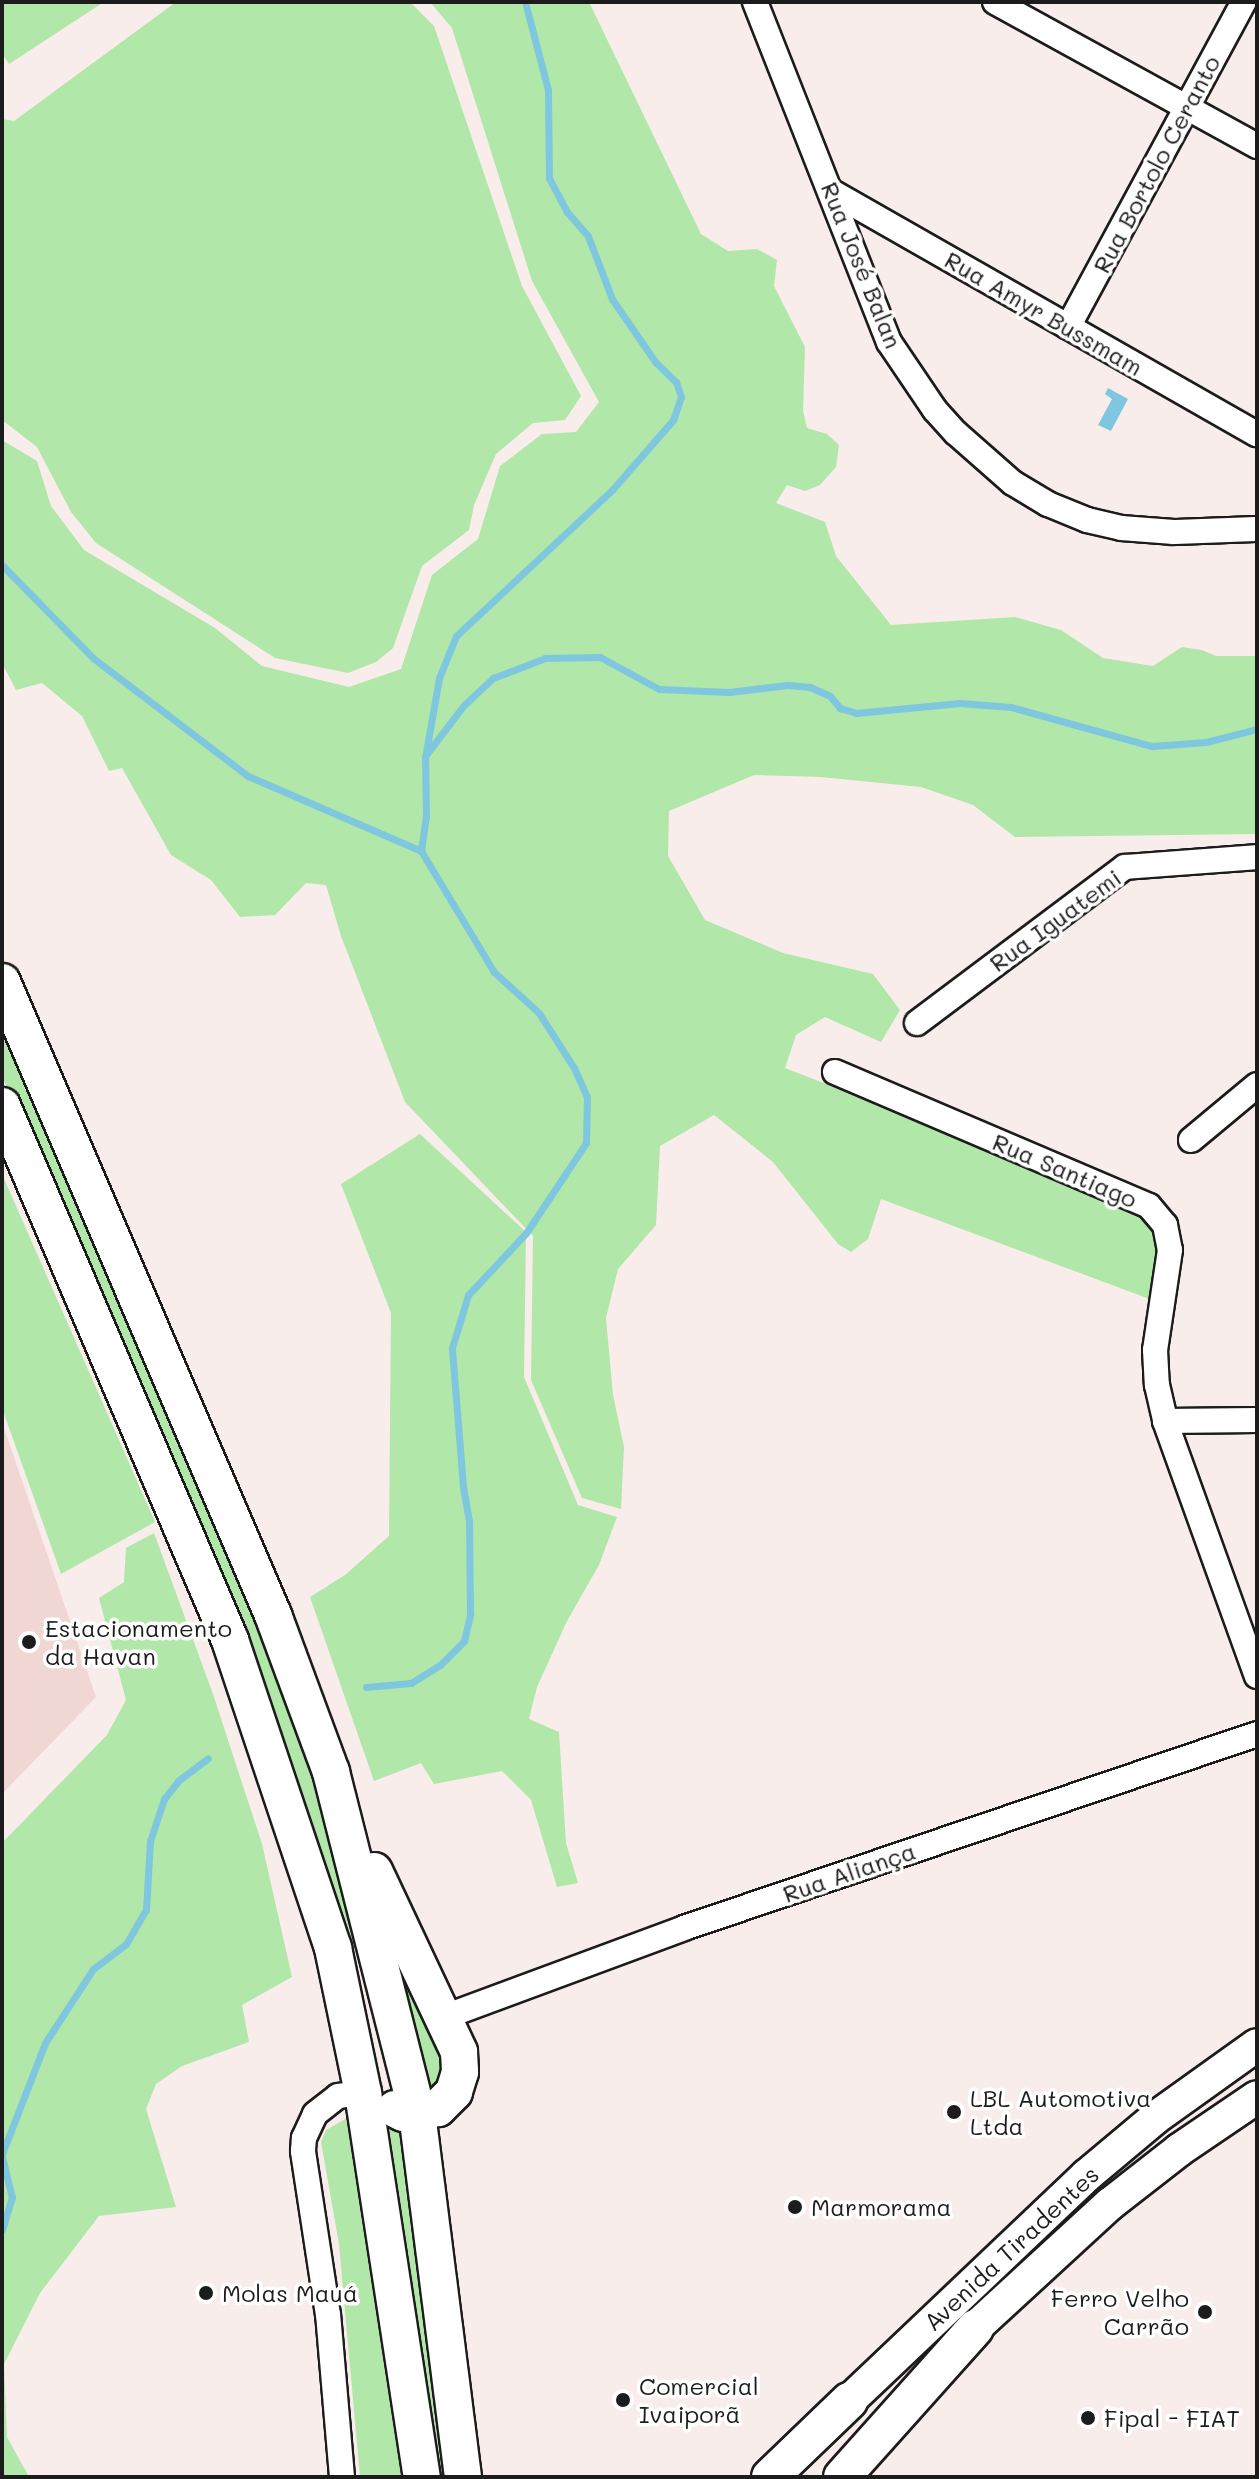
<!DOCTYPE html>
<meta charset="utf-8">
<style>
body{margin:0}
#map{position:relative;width:1259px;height:2479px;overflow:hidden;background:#f8edeb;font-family:Mali,sans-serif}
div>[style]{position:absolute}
.built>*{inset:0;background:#f0d7d3}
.green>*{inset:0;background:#b1e7a9}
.water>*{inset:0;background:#7ec7df}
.stream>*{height:7px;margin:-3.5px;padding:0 3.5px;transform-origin:3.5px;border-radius:3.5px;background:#7ec7df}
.roads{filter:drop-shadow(2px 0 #1c1c1c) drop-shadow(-2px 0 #1c1c1c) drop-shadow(0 2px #1c1c1c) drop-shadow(0 -2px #1c1c1c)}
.minor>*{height:24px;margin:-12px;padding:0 12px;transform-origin:12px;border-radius:12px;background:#fff}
.major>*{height:32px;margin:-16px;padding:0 16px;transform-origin:16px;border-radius:16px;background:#fff}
.highway>*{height:36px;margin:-18px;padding:0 18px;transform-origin:18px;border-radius:18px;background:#fff}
.dots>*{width:22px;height:22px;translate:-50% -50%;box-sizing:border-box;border:4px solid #fff;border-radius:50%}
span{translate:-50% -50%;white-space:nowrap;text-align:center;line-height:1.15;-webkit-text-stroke:7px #fff;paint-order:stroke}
.street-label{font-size:24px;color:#1c1c1c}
.poi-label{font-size:24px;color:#1c1c1c}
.left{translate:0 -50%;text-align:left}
.right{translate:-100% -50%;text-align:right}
.frame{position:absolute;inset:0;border:4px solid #1c1c1c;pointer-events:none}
</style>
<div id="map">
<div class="built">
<div style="clip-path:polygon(2px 1422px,96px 1697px,2px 1794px)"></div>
</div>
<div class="green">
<div style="clip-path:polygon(2px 2px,104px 2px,9px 64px,2px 53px)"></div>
<div style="clip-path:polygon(176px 2px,410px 2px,434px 26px,522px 286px,581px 396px,565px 420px,533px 423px,496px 454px,474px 505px,469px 530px,422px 566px,393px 648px,376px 662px,348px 673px,275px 658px,96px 543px,71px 512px,37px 447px,2px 420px,2px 119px,14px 121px)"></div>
<div style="clip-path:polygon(430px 2px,589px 2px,701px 234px,728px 251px,757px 249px,777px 260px,774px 286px,805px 347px,803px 411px,807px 428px,827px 434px,839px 445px,836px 467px,820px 485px,805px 491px,787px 485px,776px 503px,825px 522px,836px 556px,891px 625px,1015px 617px,1061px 630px,1103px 658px,1153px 666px,1182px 647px,1202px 650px,1216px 656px,1257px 656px,1257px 834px,1015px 837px,973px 805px,921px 787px,821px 777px,754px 775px,669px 811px,668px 856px,705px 920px,783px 953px,873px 974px,900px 1010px,881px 1042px,825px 1017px,796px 1035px,785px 1068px,970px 1140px,1145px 1219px,1155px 1238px,1158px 1262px,1155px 1301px,881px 1199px,868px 1239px,851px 1252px,838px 1244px,773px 1162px,714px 1115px,660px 1146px,656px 1225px,618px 1269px,606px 1318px,613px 1395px,624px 1447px,621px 1509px,582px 1498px,531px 1380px,533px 1236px,405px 1102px,341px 936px,326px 885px,306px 883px,275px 915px,240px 917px,211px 880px,171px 855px,122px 768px,109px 771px,82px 716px,42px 683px,16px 690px,2px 663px,2px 440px,37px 461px,51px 506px,84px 550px,215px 628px,262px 666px,349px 687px,401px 669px,432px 575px,478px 539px,500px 466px,542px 434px,576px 432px,599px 402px,532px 281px,452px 28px)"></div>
<div style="clip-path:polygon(2px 1014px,268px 1640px,319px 1782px,393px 2079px,387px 2071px,352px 1937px,249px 1654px,2px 1076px)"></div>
<div style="clip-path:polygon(420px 1134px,526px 1232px,524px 1377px,578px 1505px,617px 1517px,599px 1565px,567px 1621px,537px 1687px,529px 1719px,559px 1732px,566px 1843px,578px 1883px,557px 1887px,531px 1800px,502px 1771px,434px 1784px,421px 1763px,374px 1781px,310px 1597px,345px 1575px,389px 1536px,391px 1313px,341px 1184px)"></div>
<div style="clip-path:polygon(2px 1174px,155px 1522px,61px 1574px,2px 1408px)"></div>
<div style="clip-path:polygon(154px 1533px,213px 1694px,262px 1844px,292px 1977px,242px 2005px,249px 2042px,182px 2066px,156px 2084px,146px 2109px,176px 2207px,99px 2216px,40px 2293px,4px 2364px,7px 2437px,28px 2475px,2px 2477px,2px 1843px,107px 1735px,126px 1700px,99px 1598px,124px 1582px,126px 1548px)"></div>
<div style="clip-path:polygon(396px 1955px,450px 2066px,429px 2095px)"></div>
<div style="clip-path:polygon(356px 2113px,408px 2477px,360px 2477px,339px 2244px,321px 2142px,326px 2130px)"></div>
<div style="clip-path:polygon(393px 2124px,402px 2128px,448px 2477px,432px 2477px,386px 2128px)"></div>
</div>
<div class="water">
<div style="clip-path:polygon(1108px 388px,1128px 399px,1111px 431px,1098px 425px,1112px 399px,1105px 394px)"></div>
</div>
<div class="stream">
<div style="left:2px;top:565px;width:130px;rotate:45.6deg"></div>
<div style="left:93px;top:658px;width:195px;rotate:37.3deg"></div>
<div style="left:248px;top:776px;width:189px;rotate:23.4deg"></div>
<div style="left:426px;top:752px;width:75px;rotate:-80deg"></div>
<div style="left:439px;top:678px;width:45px;rotate:-68deg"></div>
<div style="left:456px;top:636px;width:214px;rotate:-43.1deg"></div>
<div style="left:612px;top:490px;width:93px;rotate:-48.9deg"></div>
<div style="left:673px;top:420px;width:24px;rotate:-71deg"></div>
<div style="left:681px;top:397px;width:16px;rotate:-108deg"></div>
<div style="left:676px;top:382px;width:28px;rotate:-136deg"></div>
<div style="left:656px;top:363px;width:78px;rotate:-124.5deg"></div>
<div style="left:612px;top:299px;width:67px;rotate:-110.9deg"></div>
<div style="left:588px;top:236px;width:32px;rotate:-131deg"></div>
<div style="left:567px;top:212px;width:38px;rotate:-118deg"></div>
<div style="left:549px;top:178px;width:88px;rotate:-90.7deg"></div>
<div style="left:548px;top:90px;width:91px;rotate:-104.6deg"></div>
<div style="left:366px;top:1687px;width:45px;rotate:-5.1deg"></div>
<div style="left:411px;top:1683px;width:34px;rotate:-32deg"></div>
<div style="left:440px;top:1665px;width:34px;rotate:-45deg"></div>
<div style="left:464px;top:1641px;width:28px;rotate:-77deg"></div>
<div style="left:470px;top:1614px;width:93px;rotate:-90.6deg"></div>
<div style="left:469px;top:1521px;width:36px;rotate:-100deg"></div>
<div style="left:463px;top:1486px;width:138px;rotate:-94.6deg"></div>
<div style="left:452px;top:1348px;width:55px;rotate:-73.2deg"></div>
<div style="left:468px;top:1295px;width:85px;rotate:-46.9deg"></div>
<div style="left:526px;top:1233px;width:108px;rotate:-56.3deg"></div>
<div style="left:586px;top:1143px;width:46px;rotate:-88.8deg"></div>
<div style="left:587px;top:1097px;width:32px;rotate:-114deg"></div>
<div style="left:574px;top:1068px;width:65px;rotate:-122.5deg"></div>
<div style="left:539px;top:1013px;width:61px;rotate:-137.7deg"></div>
<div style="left:494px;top:972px;width:141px;rotate:-121.1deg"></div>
<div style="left:421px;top:851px;width:34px;rotate:-82deg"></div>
<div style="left:426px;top:817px;width:61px;rotate:-90.9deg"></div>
<div style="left:425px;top:756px;width:64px;rotate:-52.6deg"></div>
<div style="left:464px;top:705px;width:40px;rotate:-43deg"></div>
<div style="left:493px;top:678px;width:56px;rotate:-21deg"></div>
<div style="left:545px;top:658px;width:55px;rotate:-1deg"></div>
<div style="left:600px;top:657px;width:67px;rotate:28.5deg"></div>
<div style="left:659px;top:689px;width:70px;rotate:2.5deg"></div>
<div style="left:729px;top:692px;width:59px;rotate:-6.8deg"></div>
<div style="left:788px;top:685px;width:22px;rotate:5deg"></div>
<div style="left:810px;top:687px;width:22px;rotate:24deg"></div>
<div style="left:830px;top:696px;width:16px;rotate:50deg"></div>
<div style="left:840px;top:708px;width:17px;rotate:17deg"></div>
<div style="left:856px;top:713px;width:104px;rotate:-5.5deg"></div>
<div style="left:960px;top:703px;width:51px;rotate:4.5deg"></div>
<div style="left:1011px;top:707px;width:146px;rotate:15.5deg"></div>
<div style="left:1152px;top:746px;width:54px;rotate:-4.2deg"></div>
<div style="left:1206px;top:742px;width:53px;rotate:-14.3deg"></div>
<div style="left:2px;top:2154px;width:119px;rotate:-68.8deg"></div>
<div style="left:45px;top:2043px;width:88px;rotate:-57deg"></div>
<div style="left:93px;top:1969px;width:41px;rotate:-37.1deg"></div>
<div style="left:126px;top:1944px;width:39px;rotate:-60deg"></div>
<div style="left:146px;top:1910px;width:69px;rotate:-86.7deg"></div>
<div style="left:150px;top:1841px;width:44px;rotate:-71.6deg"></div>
<div style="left:164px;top:1799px;width:24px;rotate:-52deg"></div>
<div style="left:179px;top:1780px;width:36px;rotate:-37deg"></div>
<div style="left:2px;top:2157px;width:41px;rotate:76deg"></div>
<div style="left:12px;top:2197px;width:34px;rotate:107deg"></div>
</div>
<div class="roads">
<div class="minor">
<div style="left:755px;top:2px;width:365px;rotate:68.5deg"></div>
<div style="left:889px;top:342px;width:82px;rotate:55.9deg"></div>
<div style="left:935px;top:410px;width:31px;rotate:48deg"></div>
<div style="left:956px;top:433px;width:76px;rotate:41.3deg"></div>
<div style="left:1013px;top:483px;width:41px;rotate:31deg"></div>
<div style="left:1048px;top:504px;width:42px;rotate:22.3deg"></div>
<div style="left:1087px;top:520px;width:35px;rotate:13deg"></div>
<div style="left:1121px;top:528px;width:53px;rotate:4.3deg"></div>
<div style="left:1174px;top:532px;width:83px;rotate:-2.1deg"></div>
<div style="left:995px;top:2px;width:299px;rotate:28.8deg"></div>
<div style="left:832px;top:192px;width:489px;rotate:29.7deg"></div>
<div style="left:1068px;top:327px;width:370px;rotate:-61.6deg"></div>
<div style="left:917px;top:1023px;width:260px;rotate:-36.9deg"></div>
<div style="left:1125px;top:867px;width:132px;rotate:-4.3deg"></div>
<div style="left:835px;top:1072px;width:341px;rotate:23.1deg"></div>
<div style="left:1149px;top:1206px;width:25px;rotate:50deg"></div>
<div style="left:1165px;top:1225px;width:25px;rotate:79deg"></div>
<div style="left:1170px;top:1250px;width:101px;rotate:98.5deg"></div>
<div style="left:1155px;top:1350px;width:35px;rotate:87deg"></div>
<div style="left:1157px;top:1385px;width:37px;rotate:77deg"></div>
<div style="left:1165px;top:1421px;width:271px;rotate:70.2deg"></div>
<div style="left:1191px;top:1140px;width:86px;rotate:-39.8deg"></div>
<div style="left:1165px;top:1421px;width:92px;rotate:-0.6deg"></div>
<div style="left:444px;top:2017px;width:256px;rotate:-20.3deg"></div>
<div style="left:684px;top:1928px;width:605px;rotate:-18.7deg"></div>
<div style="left:342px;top:2477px;width:163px;rotate:-94.9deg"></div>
<div style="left:328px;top:2315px;width:166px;rotate:-98.7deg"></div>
<div style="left:303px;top:2151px;width:13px;rotate:-86deg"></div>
<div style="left:304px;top:2138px;width:26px;rotate:-65deg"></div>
<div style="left:315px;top:2114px;width:29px;rotate:-38deg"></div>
<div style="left:338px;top:2096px;width:25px;rotate:-7deg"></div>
</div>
<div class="major">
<div style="left:975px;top:2328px;width:183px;rotate:-42.6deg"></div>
<div style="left:1110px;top:2204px;width:88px;rotate:-38deg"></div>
<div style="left:1179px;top:2150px;width:94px;rotate:-34.2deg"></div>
<div style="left:849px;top:2401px;width:327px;rotate:-43.5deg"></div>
<div style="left:1086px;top:2176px;width:90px;rotate:-40deg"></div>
<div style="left:1155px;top:2118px;width:125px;rotate:-35.6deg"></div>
</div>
<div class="highway">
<div style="left:2px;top:982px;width:689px;rotate:66.82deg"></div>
<div style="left:273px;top:1615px;width:167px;rotate:69.7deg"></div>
<div style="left:331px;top:1772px;width:352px;rotate:75.8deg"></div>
<div style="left:417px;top:2113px;width:367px;rotate:82.8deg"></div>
<div style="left:2px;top:1106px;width:581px;rotate:66.88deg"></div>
<div style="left:230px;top:1640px;width:325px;rotate:71.5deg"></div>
<div style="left:333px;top:1948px;width:148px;rotate:78.3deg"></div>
<div style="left:363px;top:2093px;width:389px;rotate:81.3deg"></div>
<div style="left:374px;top:1871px;width:200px;rotate:64.8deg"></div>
<div style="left:459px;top:2052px;width:20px;rotate:87deg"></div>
<div style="left:460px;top:2072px;width:21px;rotate:107deg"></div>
<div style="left:454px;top:2092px;width:23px;rotate:135deg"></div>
<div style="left:438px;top:2108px;width:35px;rotate:172deg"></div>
<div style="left:403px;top:2113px;width:9px;rotate:-153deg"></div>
<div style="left:770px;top:2477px;width:110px;rotate:-43.9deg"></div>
<div style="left:842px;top:2477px;width:200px;rotate:-48.2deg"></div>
</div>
</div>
<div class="dots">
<div style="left:29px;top:1642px;background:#1c1c1c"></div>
<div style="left:954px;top:2112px;background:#1c1c1c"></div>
<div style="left:795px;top:2207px;background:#1c1c1c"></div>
<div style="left:206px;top:2293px;background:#1c1c1c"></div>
<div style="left:1205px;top:2312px;background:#1c1c1c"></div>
<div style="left:623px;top:2400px;background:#1c1c1c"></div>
<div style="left:1088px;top:2418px;background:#1c1c1c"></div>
</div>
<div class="street-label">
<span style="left:1156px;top:164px;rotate:-62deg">Rua Bortolo Ceranto</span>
<span style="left:862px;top:265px;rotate:68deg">Rua José Balan</span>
<span style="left:1044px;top:313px;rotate:30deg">Rua Amyr Bussmam</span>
<span style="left:1055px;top:920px;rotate:-36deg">Rua Iguatemi</span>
<span style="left:1065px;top:1170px;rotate:23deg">Rua Santiago</span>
<span style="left:849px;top:1872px;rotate:-19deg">Rua Aliança</span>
<span style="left:1011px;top:2248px;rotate:-43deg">Avenida Tiradentes</span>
</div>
<div class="poi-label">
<span class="left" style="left:45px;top:1642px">Estacionamento<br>da Havan</span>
<span class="left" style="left:970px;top:2112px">LBL Automotiva<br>Ltda</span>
<span class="left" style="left:811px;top:2207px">Marmorama</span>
<span class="left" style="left:222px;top:2293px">Molas Mauá</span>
<span class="right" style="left:1189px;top:2312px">Ferro Velho<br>Carrão</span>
<span class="left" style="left:639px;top:2400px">Comercial<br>Ivaiporã</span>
<span class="left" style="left:1104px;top:2418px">Fipal - FIAT</span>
</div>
<div class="frame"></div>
</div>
